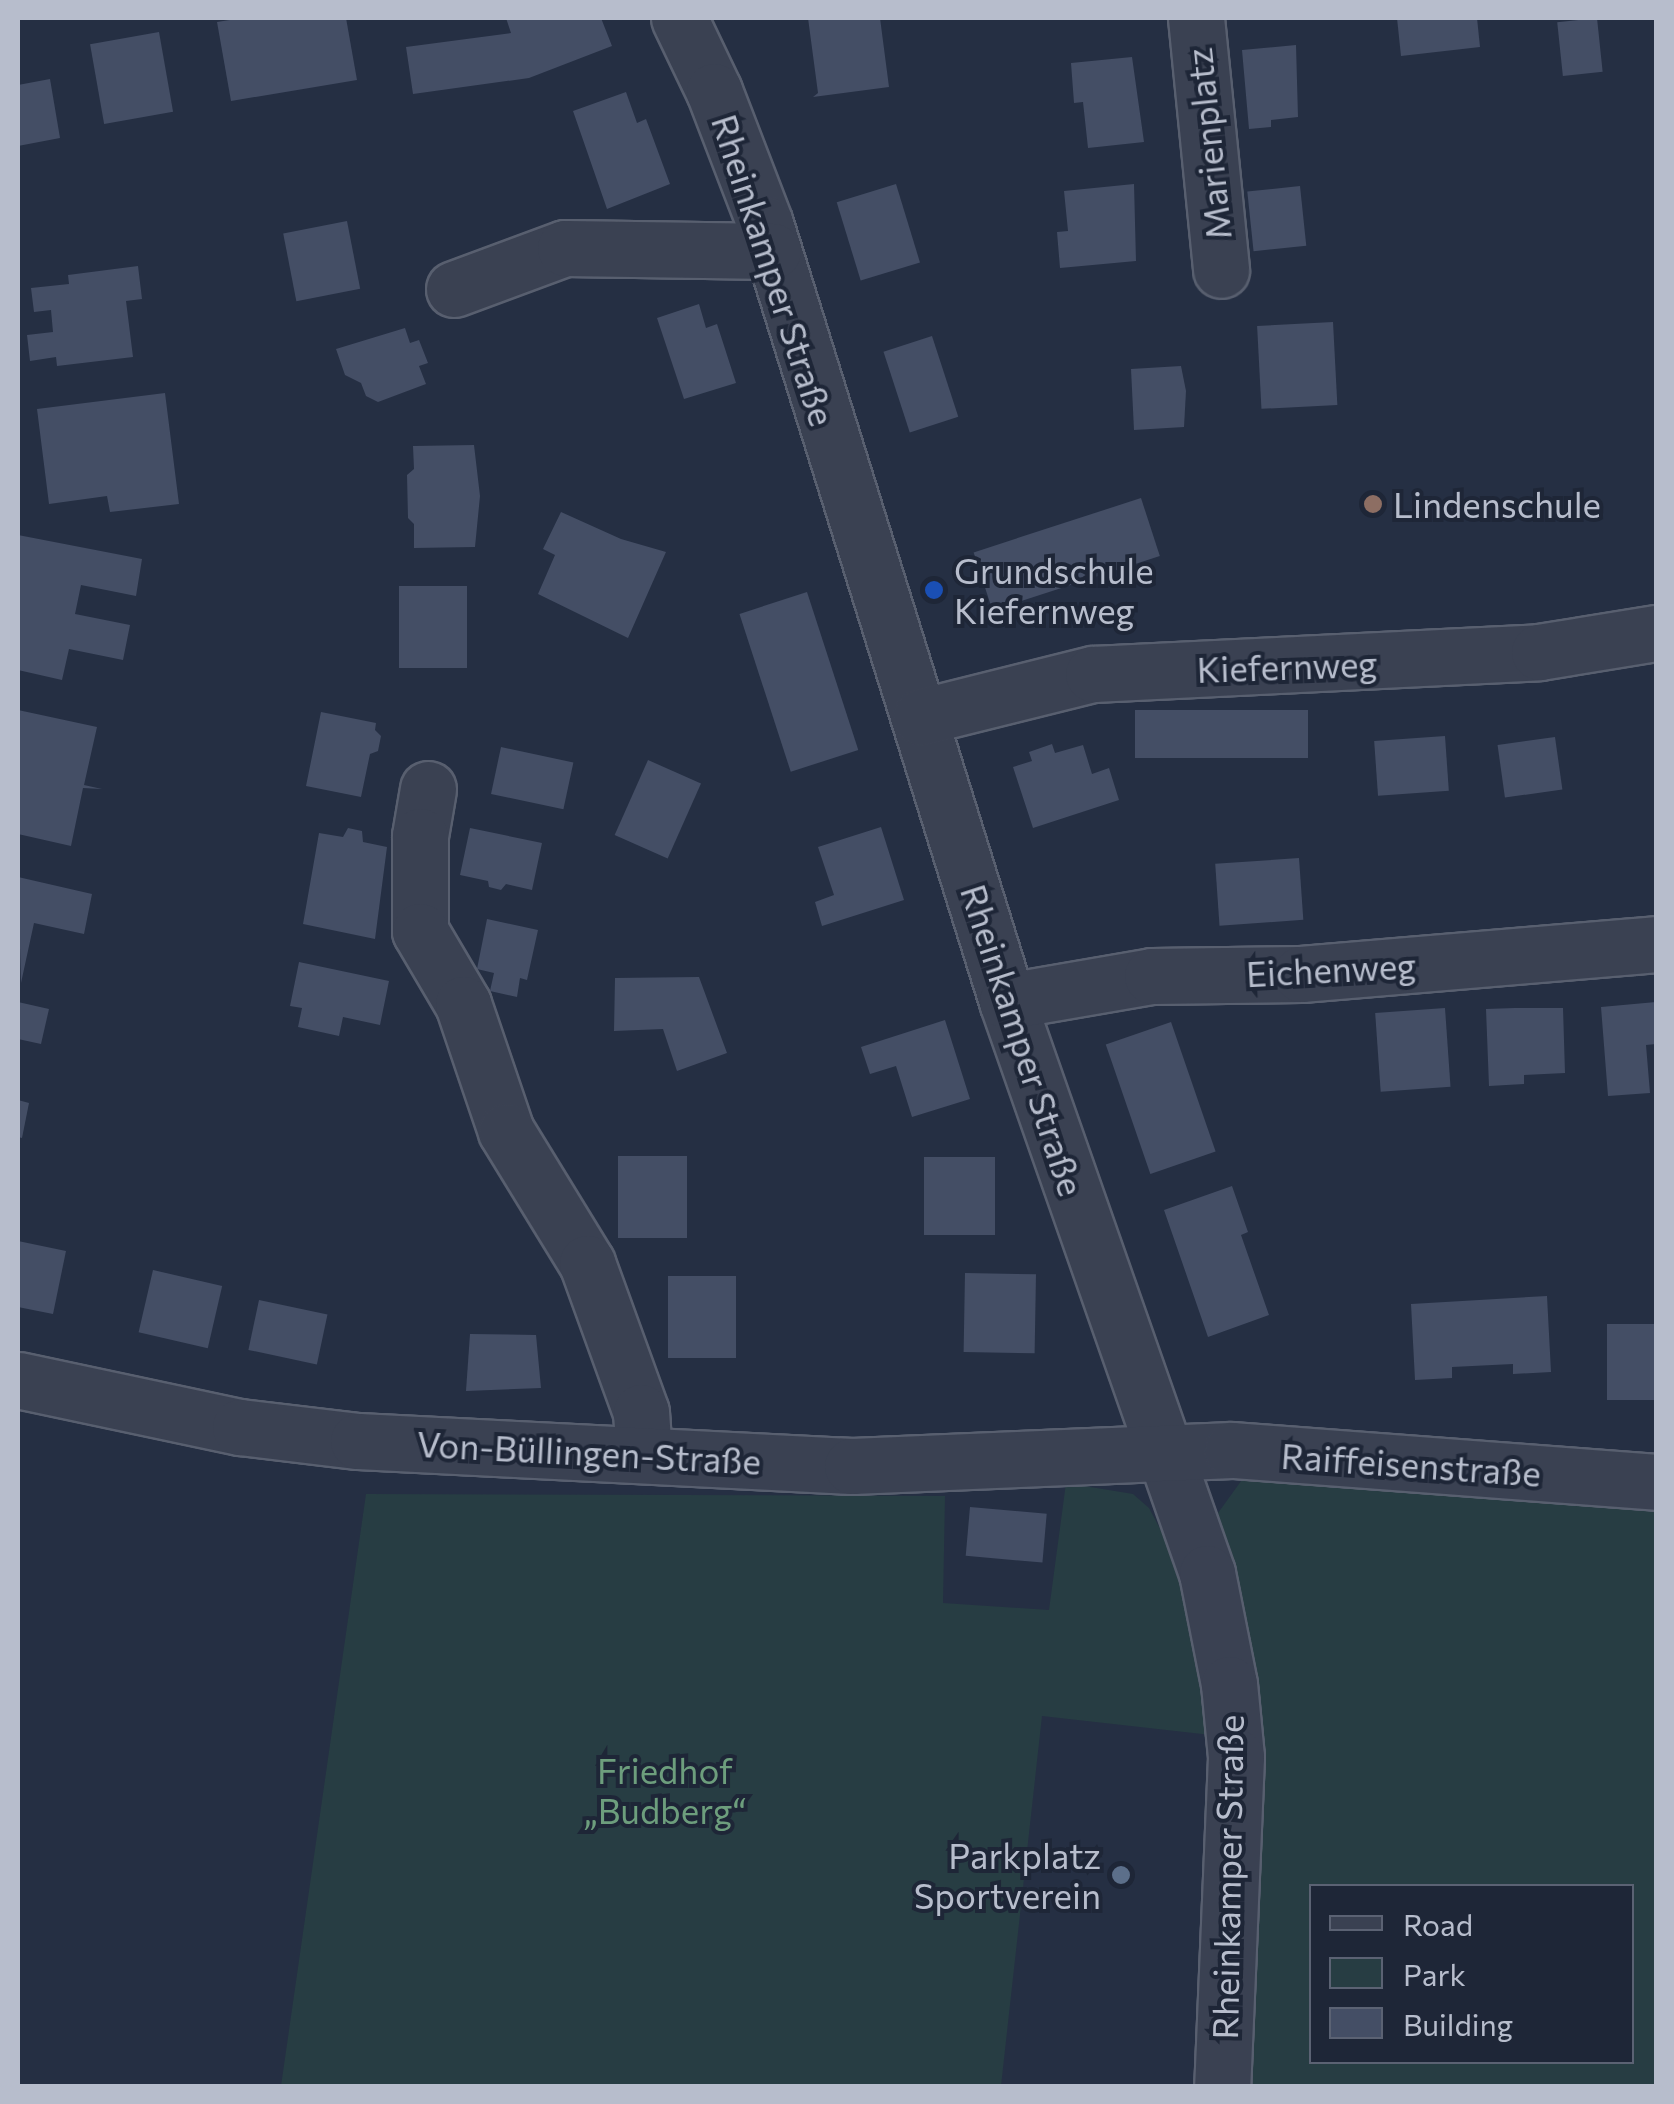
<!DOCTYPE html>
<meta charset="utf-8">
<style>
body{margin:0}
#map{position:relative;width:1674px;height:2104px;overflow:hidden;background:#252f43;font-family:Commissioner,sans-serif}
div>[style]{position:absolute}
.green>*{inset:0;background:#273d43}
.building>*{inset:0;background:#444e65;transform-origin:0 0}
.roads{filter:drop-shadow(2px 0 #585f6f) drop-shadow(-2px 0 #585f6f) drop-shadow(0 2px #585f6f) drop-shadow(0 -2px #585f6f)}
.minor>*{height:55px;margin:-27.5px;padding:0 27.5px;transform-origin:27.5px;border-radius:27.5px;background:#3a4152}
.dots>*{width:28px;height:28px;translate:-50% -50%;box-sizing:border-box;border:5px solid #1e2637;border-radius:50%}
span{translate:-50% -50%;white-space:nowrap;text-align:center;line-height:1.15;-webkit-text-stroke:8px #1e2637;paint-order:stroke}
.street-label{font-size:35px;color:#b7bdcc}
.poi-label{font-size:35px;color:#b7bdcc}
.left{translate:0 -50%;text-align:left}
.right{translate:-100% -50%;text-align:right}
.park-label{font-size:35px;color:#6d9e7d}
.frame{position:absolute;inset:0;border:20px solid #b7bdcc;pointer-events:none}
.legend{position:absolute;left:1309px;top:1884px;width:325px;height:180px;box-sizing:border-box;background:#1e2637;border:2px solid #5b6273;margin:0;padding:12px 18px;list-style:none;font-size:30px;color:#b7bdcc}
.legend li{display:flex;align-items:center;gap:20px;height:50px}
.legend b{width:50px;border:2px solid #5b6273}
</style>
<div id="map">
<div class="green">
<div style="clip-path:polygon(evenodd,1244px 1477px,1656px 1500px,1656px 2086px,1243px 2086px,1259px 1837px,1254px 1663px,1218px 1513px,1244px 1477px,1312px 1886px,1632px 1886px,1632px 2062px,1312px 2062px,1312px 1886px)"></div>
<div style="clip-path:polygon(1066px 1483px,1133px 1494px,1149px 1508px,1189px 1583px,1220px 1736px,1042px 1716px,1001px 2086px,281px 2086px,366px 1494px,945px 1496px,943px 1603px,1049px 1610px)"></div>
</div>
<div class="building">
<div style="clip-path:polygon(242px 18px,346px 18px,357px 80px,231px 101px,217px 22px)"></div>
<div style="clip-path:polygon(506px 18px,601px 18px,612px 46px,529px 78px,413px 94px,406px 47px,511px 33px)"></div>
<div style="clip-path:polygon(808px 18px,880px 18px,889px 87px,813px 97px,818px 93px)"></div>
<div style="clip-path:polygon(1397px 18px,1477px 18px,1480px 47px,1401px 56px)"></div>
<div style="left:1597px;top:18px;width:54px;height:40px;rotate:84deg"></div>
<div style="left:159px;top:32px;width:81px;height:70px;rotate:80deg"></div>
<div style="clip-path:polygon(1296px 45px,1298px 117px,1271px 120px,1271px 127px,1249px 129px,1242px 50px)"></div>
<div style="clip-path:polygon(1132px 57px,1144px 142px,1088px 148px,1083px 102px,1074px 103px,1071px 63px)"></div>
<div style="clip-path:polygon(50px 79px,60px 138px,18px 146px,18px 85px)"></div>
<div style="clip-path:polygon(626px 92px,637px 123px,646px 119px,670px 184px,607px 209px,573px 111px)"></div>
<div style="left:896px;top:184px;width:82px;height:62px;rotate:73deg"></div>
<div style="clip-path:polygon(1134px 184px,1136px 261px,1060px 268px,1057px 232px,1068px 231px,1064px 191px)"></div>
<div style="left:1300px;top:186px;width:60px;height:53px;rotate:84deg"></div>
<div style="left:347px;top:221px;width:69px;height:65px;rotate:79deg"></div>
<div style="clip-path:polygon(138px 266px,142px 299px,126px 301px,133px 357px,57px 366px,56px 357px,30px 361px,27px 335px,53px 332px,51px 310px,34px 312px,31px 288px,69px 284px,68px 275px)"></div>
<div style="clip-path:polygon(699px 304px,706px 328px,717px 324px,736px 383px,684px 399px,657px 318px)"></div>
<div style="left:1333px;top:322px;width:83px;height:76px;rotate:87deg"></div>
<div style="clip-path:polygon(405px 328px,410px 343px,419px 340px,428px 363px,419px 366px,426px 384px,378px 402px,366px 396px,361px 383px,345px 375px,336px 349px)"></div>
<div style="left:932px;top:336px;width:85px;height:51px;rotate:72deg"></div>
<div style="clip-path:polygon(1181px 366px,1186px 391px,1184px 427px,1134px 430px,1131px 369px)"></div>
<div style="clip-path:polygon(165px 393px,179px 504px,110px 512px,107px 496px,49px 504px,37px 409px)"></div>
<div style="clip-path:polygon(474px 445px,480px 496px,475px 547px,414px 548px,414px 524px,408px 518px,407px 475px,414px 469px,413px 446px)"></div>
<div style="left:1141px;top:498px;width:61px;height:176px;rotate:72deg"></div>
<div style="clip-path:polygon(561px 512px,621px 539px,666px 552px,628px 638px,538px 594px,555px 555px,543px 549px)"></div>
<div style="clip-path:polygon(18px 535px,142px 559px,136px 596px,81px 585px,75px 614px,130px 625px,123px 660px,69px 649px,62px 680px,18px 670px)"></div>
<div style="left:399px;top:586px;width:68px;height:82px"></div>
<div style="left:807px;top:592px;width:166px;height:71px;rotate:72deg"></div>
<div style="clip-path:polygon(18px 710px,97px 727px,84px 785px,102px 789px,83px 788px,71px 846px,18px 834px)"></div>
<div style="left:1308px;top:710px;width:48px;height:173px;rotate:90deg"></div>
<div style="clip-path:polygon(321px 712px,376px 723px,375px 730px,381px 736px,378px 751px,370px 754px,361px 797px,306px 786px)"></div>
<div style="left:1445px;top:736px;width:55px;height:71px;rotate:86deg"></div>
<div style="left:1555px;top:737px;width:53px;height:58px;rotate:82deg"></div>
<div style="clip-path:polygon(1052px 744px,1055px 753px,1083px 745px,1092px 774px,1109px 768px,1119px 800px,1033px 828px,1013px 767px,1032px 761px,1029px 752px)"></div>
<div style="left:501px;top:747px;width:74px;height:48px;rotate:12deg"></div>
<div style="left:648px;top:760px;width:58px;height:82px;rotate:24deg"></div>
<div style="clip-path:polygon(881px 827px,904px 900px,822px 926px,815px 902px,834px 895px,818px 847px)"></div>
<div style="clip-path:polygon(348px 828px,362px 831px,363px 842px,387px 847px,375px 939px,303px 924px,319px 833px,343px 837px)"></div>
<div style="clip-path:polygon(470px 828px,542px 843px,532px 890px,506px 884px,501px 890px,489px 887px,488px 881px,460px 875px)"></div>
<div style="left:1299px;top:858px;width:62px;height:84px;rotate:86deg"></div>
<div style="clip-path:polygon(18px 877px,92px 894px,84px 934px,34px 923px,21px 983px)"></div>
<div style="clip-path:polygon(487px 919px,538px 930px,527px 980px,520px 978px,517px 997px,490px 991px,494px 973px,477px 969px)"></div>
<div style="clip-path:polygon(299px 962px,389px 981px,380px 1025px,343px 1017px,339px 1036px,298px 1027px,302px 1008px,290px 1006px)"></div>
<div style="clip-path:polygon(699px 977px,727px 1053px,677px 1071px,663px 1029px,614px 1031px,615px 978px)"></div>
<div style="clip-path:polygon(18px 1002px,49px 1009px,41px 1044px,18px 1039px)"></div>
<div style="clip-path:polygon(1656px 1002px,1656px 1044px,1646px 1045px,1650px 1093px,1608px 1096px,1601px 1007px)"></div>
<div style="left:1445px;top:1008px;width:79px;height:70px;rotate:86deg"></div>
<div style="clip-path:polygon(1515px 1008px,1563px 1008px,1565px 1073px,1524px 1075px,1524px 1084px,1489px 1086px,1486px 1009px)"></div>
<div style="clip-path:polygon(945px 1020px,970px 1099px,912px 1117px,896px 1066px,870px 1074px,861px 1047px)"></div>
<div style="left:1171px;top:1022px;width:137px;height:69px;rotate:71deg"></div>
<div style="clip-path:polygon(18px 1100px,29px 1103px,22px 1138px,18px 1137px)"></div>
<div style="left:618px;top:1156px;width:69px;height:82px"></div>
<div style="left:924px;top:1157px;width:71px;height:78px"></div>
<div style="clip-path:polygon(1232px 1186px,1248px 1232px,1241px 1235px,1269px 1315px,1208px 1337px,1164px 1210px)"></div>
<div style="clip-path:polygon(18px 1241px,66px 1251px,53px 1314px,18px 1307px)"></div>
<div style="left:153px;top:1270px;width:71px;height:64px;rotate:13deg"></div>
<div style="left:965px;top:1273px;width:71px;height:79px;rotate:1deg"></div>
<div style="left:668px;top:1276px;width:68px;height:82px"></div>
<div style="clip-path:polygon(1547px 1296px,1551px 1372px,1513px 1374px,1513px 1364px,1452px 1367px,1452px 1378px,1415px 1380px,1411px 1304px)"></div>
<div style="left:259px;top:1300px;width:70px;height:51px;rotate:12deg"></div>
<div style="left:1656px;top:1324px;width:76px;height:49px;rotate:90deg"></div>
<div style="clip-path:polygon(470px 1334px,536px 1335px,541px 1388px,466px 1391px)"></div>
<div style="left:970px;top:1507px;width:77px;height:49px;rotate:5deg"></div>
</div>
<div class="roads">
<div class="minor">
<div style="left:679px;top:18px;width:81px;rotate:64.4deg"></div>
<div style="left:714px;top:91px;width:142px;rotate:69deg"></div>
<div style="left:765px;top:224px;width:814px;rotate:72.7deg"></div>
<div style="left:1007px;top:1001px;width:606px;rotate:70.73deg"></div>
<div style="left:1207px;top:1573px;width:113px;rotate:78.8deg"></div>
<div style="left:1229px;top:1684px;width:73px;rotate:84.5deg"></div>
<div style="left:1236px;top:1757px;width:329px;rotate:92.4deg"></div>
<div style="left:1196px;top:18px;width:253px;rotate:84.3deg"></div>
<div style="left:454px;top:289px;width:118px;rotate:-20.3deg"></div>
<div style="left:565px;top:248px;width:208px;rotate:0.8deg"></div>
<div style="left:920px;top:717px;width:178px;rotate:-14deg"></div>
<div style="left:1093px;top:674px;width:447px;rotate:-2.8deg"></div>
<div style="left:1539px;top:652px;width:119px;rotate:-9.2deg"></div>
<div style="left:428px;top:789px;width:48px;rotate:99.7deg"></div>
<div style="left:420px;top:836px;width:95px;rotate:90deg"></div>
<div style="left:420px;top:931px;width:85px;rotate:59.5deg"></div>
<div style="left:463px;top:1004px;width:134px;rotate:71.3deg"></div>
<div style="left:506px;top:1131px;width:155px;rotate:58.5deg"></div>
<div style="left:587px;top:1263px;width:158px;rotate:70.1deg"></div>
<div style="left:641px;top:1412px;width:43px;rotate:86deg"></div>
<div style="left:1007px;top:1001px;width:147px;rotate:-9.8deg"></div>
<div style="left:1152px;top:976px;width:149px;rotate:-0.8deg"></div>
<div style="left:1301px;top:974px;width:356px;rotate:-4.8deg"></div>
<div style="left:18px;top:1380px;width:227px;rotate:12deg"></div>
<div style="left:240px;top:1427px;width:119px;rotate:6.8deg"></div>
<div style="left:358px;top:1441px;width:495px;rotate:2.9deg"></div>
<div style="left:852px;top:1466px;width:380px;rotate:-2.4deg"></div>
<div style="left:1232px;top:1450px;width:425px;rotate:4.3deg"></div>
</div>
</div>
<div class="dots">
<div style="left:1373px;top:504px;background:#8d6e63"></div>
<div style="left:934px;top:590px;background:#1a4fb4"></div>
<div style="left:1121px;top:1875px;background:#5c6f8a"></div>
</div>
<div class="street-label">
<span style="left:1208px;top:144px;rotate:-96deg">Marienplatz</span>
<span style="left:774px;top:270px;rotate:72deg">Rheinkamper Straße</span>
<span style="left:1287px;top:666px;rotate:-2deg">Kiefernweg</span>
<span style="left:1331px;top:969px;rotate:-3deg">Eichenweg</span>
<span style="left:1023px;top:1040px;rotate:72deg">Rheinkamper Straße</span>
<span style="left:589px;top:1452px;rotate:3deg">Von-Büllingen-Straße</span>
<span style="left:1411px;top:1464px;rotate:4deg">Raiffeisenstraße</span>
<span style="left:1227px;top:1877px;rotate:-89deg">Rheinkamper Straße</span>
</div>
<div class="poi-label">
<span class="left" style="left:1393px;top:504px">Lindenschule</span>
<span class="left" style="left:954px;top:590px">Grundschule<br>Kiefernweg</span>
<span class="right" style="left:1101px;top:1875px">Parkplatz<br>Sportverein</span>
</div>
<div class="park-label">
<span style="left:665px;top:1790px">Friedhof<br>„Budberg“</span>
</div>
<div class="frame"></div>
<ul class="legend">
<li><b style="height:12px;background:#3a4152"></b>Road</li>
<li><b style="height:28px;background:#273d43"></b>Park</li>
<li><b style="height:28px;background:#444e65"></b>Building</li>
</ul>
</div>
